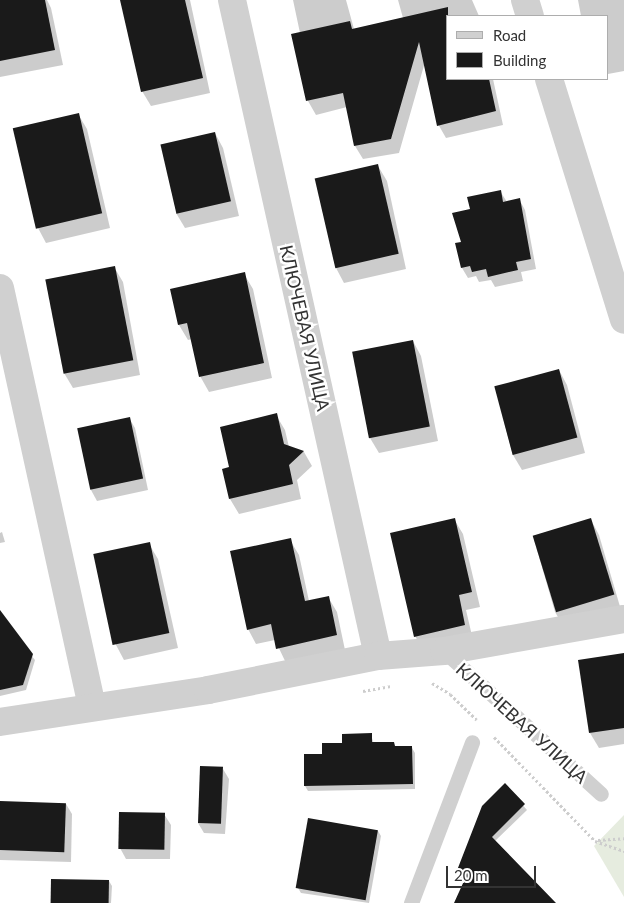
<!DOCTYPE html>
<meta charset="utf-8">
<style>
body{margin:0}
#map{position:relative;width:624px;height:903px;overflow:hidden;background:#fff;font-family:Lato,sans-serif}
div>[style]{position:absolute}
.green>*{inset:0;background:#e6ecdf}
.shadow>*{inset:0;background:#0003}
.building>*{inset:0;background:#1a1a1a;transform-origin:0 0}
.path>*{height:3px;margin-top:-1.5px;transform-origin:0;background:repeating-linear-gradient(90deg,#cdcdcd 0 2.5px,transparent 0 5px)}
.lane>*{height:15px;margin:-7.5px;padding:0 7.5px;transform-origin:7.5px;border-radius:7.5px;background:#d0d0d0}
.street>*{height:28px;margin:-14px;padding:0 14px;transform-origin:14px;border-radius:14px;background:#d0d0d0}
span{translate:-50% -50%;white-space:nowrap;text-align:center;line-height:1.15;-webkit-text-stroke:5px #fff;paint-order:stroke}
.street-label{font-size:18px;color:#333}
.legend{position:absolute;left:446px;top:15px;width:162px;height:65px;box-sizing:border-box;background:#fff;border:1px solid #adadad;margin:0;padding:6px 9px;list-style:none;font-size:15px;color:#333}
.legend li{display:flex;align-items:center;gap:10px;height:25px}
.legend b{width:25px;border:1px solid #adadad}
.scale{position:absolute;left:446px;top:866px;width:90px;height:22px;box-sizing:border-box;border:2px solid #333;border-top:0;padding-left:6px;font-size:15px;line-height:18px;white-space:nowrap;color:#333;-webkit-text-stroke:4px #fff;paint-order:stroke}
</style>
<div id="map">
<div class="green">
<div style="clip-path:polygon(624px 815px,624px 897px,594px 846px)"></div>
</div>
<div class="shadow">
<div style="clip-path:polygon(7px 0,47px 0,51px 8px,63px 65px,0 77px,0 1px)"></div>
<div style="clip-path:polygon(122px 0,190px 0,210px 93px,151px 106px,142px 91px)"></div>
<div style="clip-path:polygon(293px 0,346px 0,354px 29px,403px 18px,398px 0,472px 0,479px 16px,448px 16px,448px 79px,493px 79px,503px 125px,446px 138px,438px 124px,425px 62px,399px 153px,363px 159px,355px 146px,347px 107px,316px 115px,308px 101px,300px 33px)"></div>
<div style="clip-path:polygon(578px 0,624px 0,624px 71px,608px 74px,608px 16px,581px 16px)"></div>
<div style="clip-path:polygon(78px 114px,87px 129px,110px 228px,46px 243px,38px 228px)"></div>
<div style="clip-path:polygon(215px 133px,223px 148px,239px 216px,185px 228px,176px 213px)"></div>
<div style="clip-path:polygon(378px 166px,387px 181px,406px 269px,344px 283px,336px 268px)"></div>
<div style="clip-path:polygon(500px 191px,507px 202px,519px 199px,525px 210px,536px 269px,521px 272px,523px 281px,495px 287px,491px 280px,479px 282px,476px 276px,468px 278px,462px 268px,463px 243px,471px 210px)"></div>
<div style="clip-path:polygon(114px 267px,123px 282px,140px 375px,73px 388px,64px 373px)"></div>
<div style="clip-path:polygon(244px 274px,253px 289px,272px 378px,209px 392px,200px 376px,192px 339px,188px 340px,179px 325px,171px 290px)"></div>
<div style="clip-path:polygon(413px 341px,421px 356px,438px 441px,379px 453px,370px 438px)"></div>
<div style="clip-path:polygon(559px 370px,567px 385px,585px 453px,522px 470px,513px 455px,495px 387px)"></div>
<div style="clip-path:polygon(276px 415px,285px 430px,289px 447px,304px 452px,312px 466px,297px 480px,301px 499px,239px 514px,230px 499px,230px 468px)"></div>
<div style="clip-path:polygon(129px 418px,135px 428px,148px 490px,97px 501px,91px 490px)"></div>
<div style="clip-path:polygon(454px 519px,463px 534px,480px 607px,466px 610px,473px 640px,424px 651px,415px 636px)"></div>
<div style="clip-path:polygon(591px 520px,599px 535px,621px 610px,564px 627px,555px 612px,533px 536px)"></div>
<div style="clip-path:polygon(2px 532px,5px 542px,0 543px,0 533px)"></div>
<div style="clip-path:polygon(290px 540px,299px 555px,309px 601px,328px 597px,337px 612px,345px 650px,286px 663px,275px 640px,256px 644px,248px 629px)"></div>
<div style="clip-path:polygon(149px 544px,158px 559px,178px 648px,124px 660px,116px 645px,95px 556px)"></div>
<div style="clip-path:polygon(0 617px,35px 660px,26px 690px,0 696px)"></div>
<div style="clip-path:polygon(624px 655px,624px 744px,599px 748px,590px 733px)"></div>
<div style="clip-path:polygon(371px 735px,374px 744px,396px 748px,412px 748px,415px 753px,415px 789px,308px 791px,305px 786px,323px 755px,343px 744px)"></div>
<div style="clip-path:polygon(223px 769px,229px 779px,225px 834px,204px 833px,198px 823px)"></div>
<div style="clip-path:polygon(505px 785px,527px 810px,495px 841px,554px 903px,455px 903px,465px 882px,457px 872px)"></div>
<div style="clip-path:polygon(0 802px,66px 804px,72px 814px,71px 862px,0 860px)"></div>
<div style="clip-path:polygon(164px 814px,171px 825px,170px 859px,126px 859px,120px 848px)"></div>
<div style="clip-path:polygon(378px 831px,381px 836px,369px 903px,301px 893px,298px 888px)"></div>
<div style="clip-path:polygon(109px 881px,112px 886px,111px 903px,52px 903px)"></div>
</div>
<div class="building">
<div style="clip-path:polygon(0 0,45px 0,55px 50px,0 61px)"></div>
<div style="clip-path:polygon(120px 0,185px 0,203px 78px,141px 92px)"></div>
<div style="clip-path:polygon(448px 7px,448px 79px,489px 79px,496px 111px,437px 126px,419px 42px,391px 139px,354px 146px,343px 93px,306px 101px,291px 34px,350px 21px,352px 29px)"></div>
<div style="left:79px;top:113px;width:103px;height:68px;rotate:77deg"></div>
<div style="left:215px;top:132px;width:71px;height:56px;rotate:77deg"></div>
<div style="left:378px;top:164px;width:92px;height:65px;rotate:77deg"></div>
<div style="clip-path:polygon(501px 190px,503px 202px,520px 198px,531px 259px,516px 262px,518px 270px,488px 277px,486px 269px,472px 272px,470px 266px,461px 268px,455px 243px,461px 242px,452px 213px,470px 209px,467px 197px)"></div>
<div style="left:115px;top:266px;width:96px;height:71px;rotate:79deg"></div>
<div style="clip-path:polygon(245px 272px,264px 363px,199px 377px,187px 323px,178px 325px,170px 289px)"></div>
<div style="left:413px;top:340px;width:88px;height:62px;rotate:79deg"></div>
<div style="left:559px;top:369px;width:71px;height:67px;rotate:75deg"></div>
<div style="clip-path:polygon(277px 413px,284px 444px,304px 451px,289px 465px,293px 484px,229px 499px,222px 469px,229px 467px,220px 427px)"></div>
<div style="left:130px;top:417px;width:63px;height:54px;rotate:78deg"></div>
<div style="clip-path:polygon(455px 518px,472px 592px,459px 595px,465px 625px,414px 637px,390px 533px)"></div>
<div style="left:591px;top:518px;width:80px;height:61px;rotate:73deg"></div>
<div style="clip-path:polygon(291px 538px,305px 601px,329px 596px,337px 635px,276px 649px,271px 624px,247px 630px,230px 551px)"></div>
<div style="left:150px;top:542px;width:93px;height:58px;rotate:78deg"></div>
<div style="clip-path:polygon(0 610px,33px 654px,23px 685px,0 690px)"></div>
<div style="clip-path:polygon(624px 653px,624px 728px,589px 733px,578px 660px)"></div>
<div style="clip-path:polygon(372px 733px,372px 742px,394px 742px,395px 746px,412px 746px,413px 784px,304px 786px,304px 754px,322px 754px,322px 743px,342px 743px,342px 734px)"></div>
<div style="left:200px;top:766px;width:23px;height:57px;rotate:2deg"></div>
<div style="clip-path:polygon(505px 783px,525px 804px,492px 837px,556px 903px,454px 903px,464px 881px,456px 873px,482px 806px)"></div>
<div style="left:0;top:801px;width:66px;height:49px;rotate:2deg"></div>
<div style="left:119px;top:812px;width:46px;height:37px;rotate:1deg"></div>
<div style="left:308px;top:818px;width:71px;height:71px;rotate:10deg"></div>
<div style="left:51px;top:879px;width:58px;height:24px;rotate:1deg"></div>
</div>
<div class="path">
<div style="left:432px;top:683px;width:21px;rotate:31deg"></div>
<div style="left:450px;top:694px;width:37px;rotate:44deg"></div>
<div style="left:363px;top:691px;width:28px;rotate:-10deg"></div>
<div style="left:494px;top:737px;width:145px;rotate:45.8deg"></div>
<div style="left:595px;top:841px;width:31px;rotate:19deg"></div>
<div style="left:598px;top:840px;width:26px;rotate:-4deg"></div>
</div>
<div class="lane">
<div style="left:444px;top:651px;width:212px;rotate:42.3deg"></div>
<div style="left:411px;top:903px;width:172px;rotate:-69.2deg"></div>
</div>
<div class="street">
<div style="left:232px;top:0;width:672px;rotate:77.45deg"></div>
<div style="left:525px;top:0;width:17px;rotate:73deg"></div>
<div style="left:549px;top:79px;width:252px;rotate:72.7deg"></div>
<div style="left:0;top:288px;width:429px;rotate:77.6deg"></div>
<div style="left:0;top:722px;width:210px;rotate:-8.7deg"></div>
<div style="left:208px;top:690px;width:173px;rotate:-11.3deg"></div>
<div style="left:378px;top:656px;width:66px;rotate:-4.3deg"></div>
<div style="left:444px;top:651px;width:183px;rotate:-10.1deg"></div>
</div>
<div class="street-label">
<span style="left:305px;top:328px;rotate:77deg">КЛЮЧЕВАЯ УЛИЦА</span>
<span style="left:522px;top:723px;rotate:42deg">КЛЮЧЕВАЯ УЛИЦА</span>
</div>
<ul class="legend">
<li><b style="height:6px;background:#d0d0d0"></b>Road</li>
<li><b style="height:14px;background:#1a1a1a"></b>Building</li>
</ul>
<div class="scale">20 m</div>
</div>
